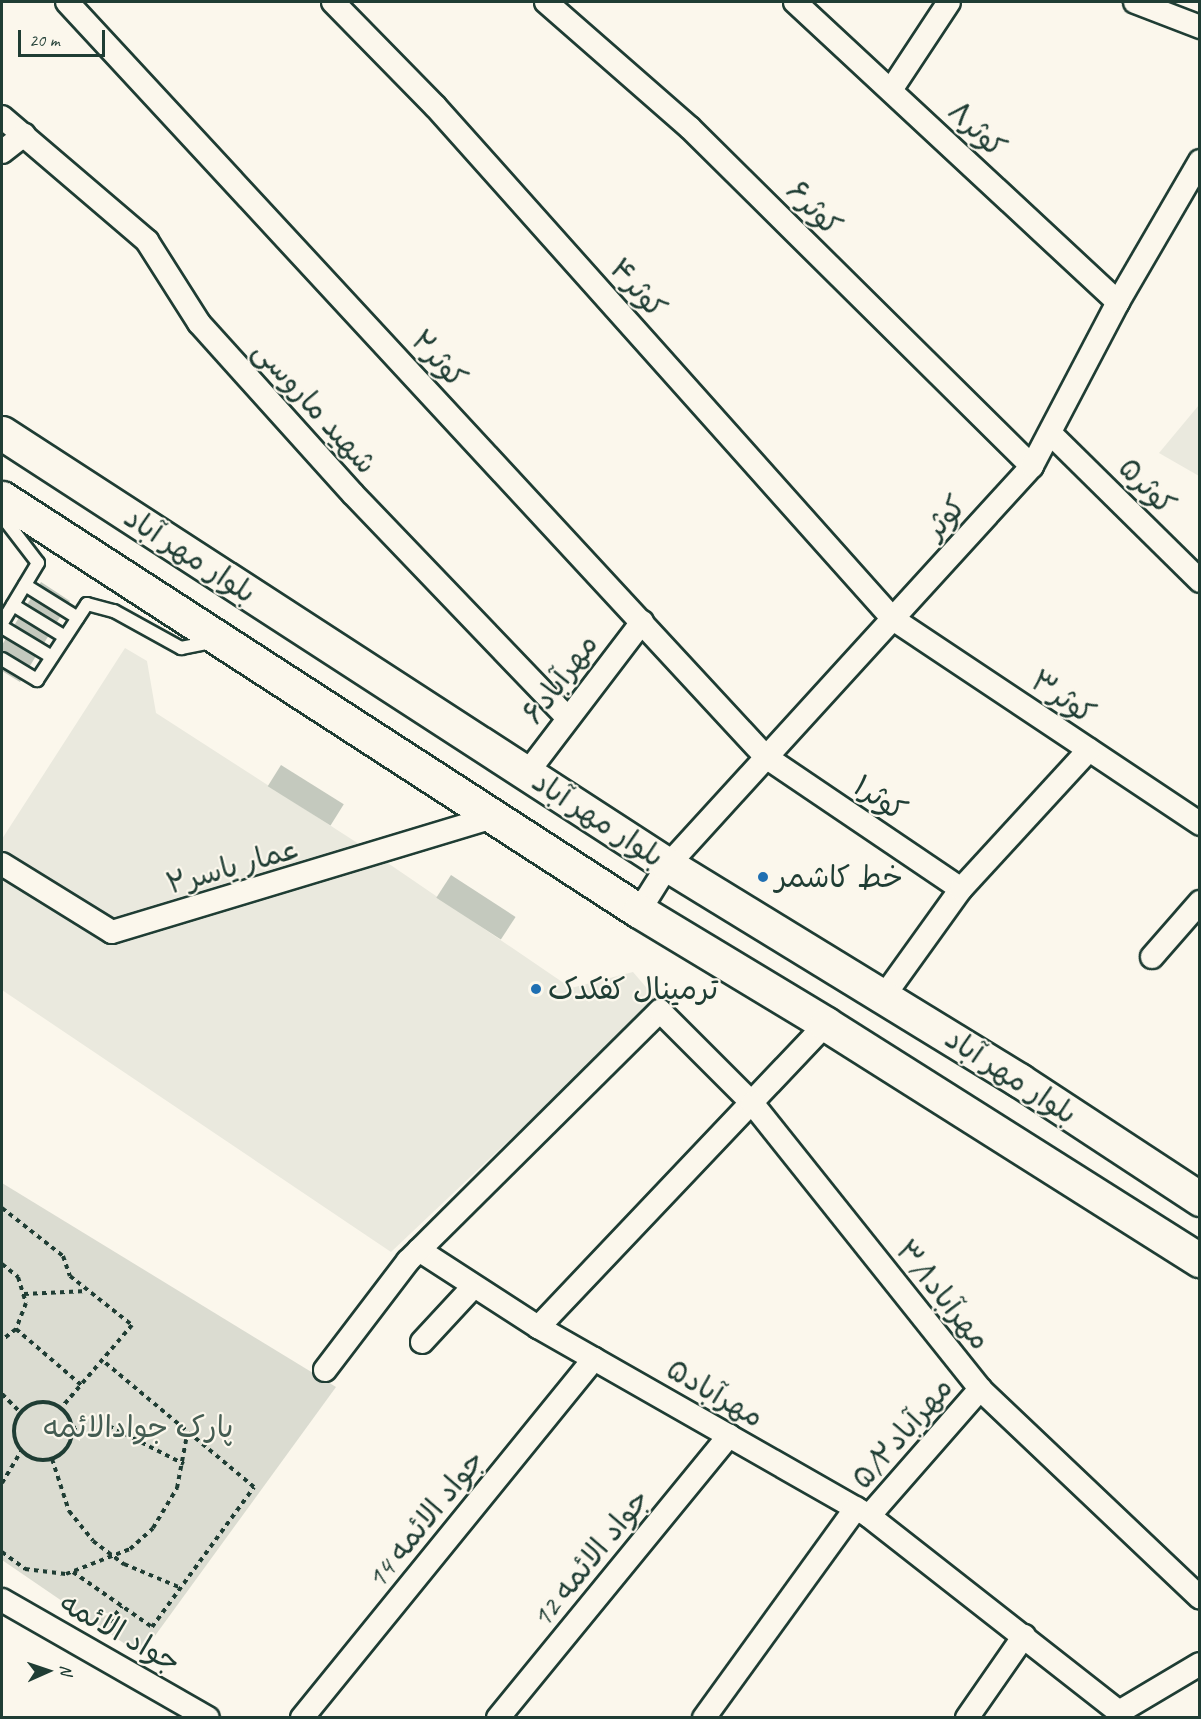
<!DOCTYPE html>
<meta charset="utf-8">
<style>
body{margin:0}
#map{position:relative;width:1201px;height:1719px;overflow:hidden;background:#fbf7ec;font-family:Caveat,"Playpen Sans Arabic",sans-serif}
div>[style]{position:absolute}
.built>*{inset:0;background:#eae9de}
.green>*{inset:0;background:#dbdcd1}
.building>*{inset:0;background:#c4c9be;transform-origin:0 0}
.path>*{height:4px;margin-top:-2px;transform-origin:0;background:repeating-linear-gradient(90deg,#1f3d34 0 4.5px,transparent 0 9px)}
.path>.ring{margin:-2px;padding:0;box-sizing:content-box;background:none;border:4px solid #1f3d34;border-radius:50%}
.roads{filter:drop-shadow(2px 0 #1f3d34) drop-shadow(-2px 0 #1f3d34) drop-shadow(0 2px #1f3d34) drop-shadow(0 -2px #1f3d34)}
.lane>*{height:12px;margin:-6px;padding:0 6px;transform-origin:6px;border-radius:6px;background:#fbf7ec}
.street>*{height:22px;margin:-11px;padding:0 11px;transform-origin:11px;border-radius:11px;background:#fbf7ec}
.primary>*{height:33px;margin:-16.5px;padding:0 16.5px;transform-origin:16.5px;border-radius:16.5px;background:#fbf7ec}
.dots>*{width:16px;height:16px;translate:-50% -50%;box-sizing:border-box;border:3px solid #fbf7ec;border-radius:50%}
span{translate:-50% -50%;white-space:nowrap;text-align:center;line-height:1.15;-webkit-text-stroke:4.5px #fbf7ec;paint-order:stroke}
.street-label{font-size:30px;color:#1f3d34}
.poi-label{font-size:30px;color:#1f3d34}
.left{translate:0 -50%;text-align:left}
.park-label{font-size:30px;color:#455d53}
.frame{position:absolute;inset:0;border:3px solid #1f3d34;pointer-events:none}
.north{position:absolute;left:18px;top:1641px;width:60px;height:60px;-webkit-text-stroke:4px #fbf7ec;paint-order:stroke;rotate:87deg;font-size:16px;font-weight:700;line-height:24px;text-align:center;color:#1f3d34}
.north::after{content:'';display:block;margin:auto;width:21px;height:27px;background:#1f3d34;clip-path:polygon(50% 0,100% 100%,50% 72%,0 100%)}
.scale{position:absolute;left:18px;top:30px;width:87px;height:27px;box-sizing:border-box;border:3px solid #1f3d34;border-top:0;padding-left:8px;font-size:18px;line-height:21px;white-space:nowrap;color:#1f3d34;-webkit-text-stroke:4px #fbf7ec;paint-order:stroke}
</style>
<div id="map">
<div class="built">
<div style="clip-path:polygon(1199px 405px,1199px 476px,1159px 453px)"></div>
<div style="clip-path:polygon(125px 648px,147px 661px,156px 713px,376px 855px,571px 988px,633px 972px,657px 1000px,391px 1252px,2px 990px,2px 839px)"></div>
</div>
<div class="green">
<div style="clip-path:polygon(2px 1183px,336px 1387px,141px 1655px,2px 1560px)"></div>
</div>
<div class="building">
<div style="clip-path:polygon(41px 582px,70px 601px,20px 682px,2px 671px,2px 645px)"></div>
<div style="left:281px;top:765px;width:74px;height:25px;rotate:32deg"></div>
<div style="left:451px;top:875px;width:77px;height:27px;rotate:33deg"></div>
</div>
<div class="path">
<div style="left:2px;top:1208px;width:78px;rotate:38.2deg"></div>
<div style="left:63px;top:1256px;width:21px;rotate:71deg"></div>
<div style="left:70px;top:1276px;width:79px;rotate:38.3deg"></div>
<div style="left:132px;top:1325px;width:109px;rotate:130.5deg"></div>
<div style="left:2px;top:1264px;width:21px;rotate:39deg"></div>
<div style="left:18px;top:1277px;width:27px;rotate:73deg"></div>
<div style="left:26px;top:1303px;width:28px;rotate:111deg"></div>
<div style="left:16px;top:1329px;width:18px;rotate:142deg"></div>
<div style="left:24px;top:1294px;width:63px;rotate:-2.7deg"></div>
<div style="left:16px;top:1329px;width:86px;rotate:40.7deg"></div>
<div style="left:2px;top:1394px;width:27px;rotate:45deg"></div>
<div class="ring" style="left:14px;top:1402px;width:54px;height:54px"></div>
<div style="left:72px;top:1428px;width:37px;rotate:-3deg"></div>
<div style="left:109px;top:1426px;width:84px;rotate:26.9deg"></div>
<div style="left:52px;top:1459px;width:55px;rotate:71.9deg"></div>
<div style="left:69px;top:1511px;width:38px;rotate:51deg"></div>
<div style="left:93px;top:1541px;width:39px;rotate:37deg"></div>
<div style="left:124px;top:1564px;width:62px;rotate:22.8deg"></div>
<div style="left:2px;top:1483px;width:39px;rotate:-59deg"></div>
<div style="left:2px;top:1552px;width:29px;rotate:36deg"></div>
<div style="left:25px;top:1569px;width:41px;rotate:7deg"></div>
<div style="left:66px;top:1574px;width:69px;rotate:-21.3deg"></div>
<div style="left:130px;top:1549px;width:31px;rotate:-42deg"></div>
<div style="left:153px;top:1528px;width:47px;rotate:-59deg"></div>
<div style="left:177px;top:1488px;width:54px;rotate:-79.3deg"></div>
<div style="left:73px;top:1572px;width:96px;rotate:34.8deg"></div>
<div style="left:152px;top:1627px;width:173px;rotate:-53.9deg"></div>
<div style="left:254px;top:1487px;width:198px;rotate:-140.1deg"></div>
<div style="left:104px;top:1629px;width:29px;rotate:-52deg"></div>
</div>
<div class="roads">
<div class="lane">
<div style="left:2px;top:516px;width:59px;rotate:52.5deg"></div>
<div style="left:38px;top:563px;width:70px;rotate:121deg"></div>
<div style="left:25px;top:585px;width:62px;rotate:31.9deg"></div>
<div style="left:13px;top:605px;width:61px;rotate:31.6deg"></div>
<div style="left:2px;top:627px;width:58px;rotate:31deg"></div>
<div style="left:2px;top:659px;width:41px;rotate:31deg"></div>
<div style="left:37px;top:680px;width:91px;rotate:-56.7deg"></div>
<div style="left:87px;top:604px;width:28px;rotate:15deg"></div>
<div style="left:114px;top:611px;width:77px;rotate:28.9deg"></div>
<div style="left:181px;top:648px;width:32px;rotate:-11deg"></div>
</div>
<div class="street">
<div style="left:67px;top:2px;width:1029px;rotate:47.21deg"></div>
<div style="left:766px;top:757px;width:235px;rotate:34.1deg"></div>
<div style="left:333px;top:2px;width:146px;rotate:45.6deg"></div>
<div style="left:435px;top:106px;width:688px;rotate:48.24deg"></div>
<div style="left:893px;top:619px;width:369px;rotate:33.7deg"></div>
<div style="left:546px;top:2px;width:191px;rotate:41.2deg"></div>
<div style="left:690px;top:128px;width:481px;rotate:44.7deg"></div>
<div style="left:795px;top:2px;width:441px;rotate:42.9deg"></div>
<div style="left:1135px;top:2px;width:70px;rotate:21deg"></div>
<div style="left:891px;top:90px;width:105px;rotate:-56.6deg"></div>
<div style="left:2px;top:117px;width:191px;rotate:40.5deg"></div>
<div style="left:147px;top:241px;width:97px;rotate:57.6deg"></div>
<div style="left:199px;top:323px;width:230px;rotate:48deg"></div>
<div style="left:353px;top:494px;width:310px;rotate:46.2deg"></div>
<div style="left:2px;top:152px;width:28px;rotate:-38deg"></div>
<div style="left:1051px;top:434px;width:209px;rotate:44.6deg"></div>
<div style="left:527px;top:773px;width:190px;rotate:-52.7deg"></div>
<div style="left:2px;top:864px;width:129px;rotate:31.7deg"></div>
<div style="left:112px;top:932px;width:399px;rotate:-16.8deg"></div>
<div style="left:639px;top:911px;width:54px;rotate:-57.8deg"></div>
<div style="left:668px;top:865px;width:540px;rotate:-47.63deg"></div>
<div style="left:1032px;top:466px;width:185px;rotate:-62.3deg"></div>
<div style="left:1118px;top:302px;width:163px;rotate:-59.8deg"></div>
<div style="left:1152px;top:957px;width:73px;rotate:-48.9deg"></div>
<div style="left:884px;top:996px;width:132px;rotate:-54.3deg"></div>
<div style="left:961px;top:889px;width:189px;rotate:-47.4deg"></div>
<div style="left:826px;top:1024px;width:418px;rotate:133.5deg"></div>
<div style="left:538px;top:1327px;width:381px;rotate:29.7deg"></div>
<div style="left:869px;top:1516px;width:318px;rotate:38.1deg"></div>
<div style="left:1119px;top:1712px;width:94px;rotate:-30.7deg"></div>
<div style="left:419px;top:1250px;width:142px;rotate:32.9deg"></div>
<div style="left:422px;top:1342px;width:75px;rotate:-47.2deg"></div>
<div style="left:325px;top:1370px;width:137px;rotate:-52.7deg"></div>
<div style="left:408px;top:1261px;width:355px;rotate:-44.8deg"></div>
<div style="left:660px;top:1011px;width:130px;rotate:45deg"></div>
<div style="left:752px;top:1103px;width:366px;rotate:51.4deg"></div>
<div style="left:980px;top:1389px;width:303px;rotate:43.5deg"></div>
<div style="left:869px;top:1516px;width:169px;rotate:-48.8deg"></div>
<div style="left:2px;top:1600px;width:237px;rotate:29.8deg"></div>
<div style="left:302px;top:1718px;width:463px;rotate:-50.9deg"></div>
<div style="left:498px;top:1718px;width:365px;rotate:-50.7deg"></div>
<div style="left:704px;top:1718px;width:259px;rotate:-54.1deg"></div>
<div style="left:967px;top:1718px;width:100px;rotate:-55.2deg"></div>
</div>
<div class="primary">
<div style="left:2px;top:433px;width:794px;rotate:32.97deg"></div>
<div style="left:668px;top:865px;width:412px;rotate:31.5deg"></div>
<div style="left:1019px;top:1080px;width:217px;rotate:33.3deg"></div>
<div style="left:2px;top:498px;width:759px;rotate:32.96deg"></div>
<div style="left:639px;top:911px;width:218px;rotate:31.1deg"></div>
<div style="left:826px;top:1024px;width:442px;rotate:32.3deg"></div>
</div>
</div>
<div class="dots">
<div style="left:763px;top:877px;background:#1f6fb2"></div>
<div style="left:536px;top:989px;background:#1f6fb2"></div>
</div>
<div class="street-label">
<span style="left:977px;top:129px;rotate:43deg">کوثر۸</span>
<span style="left:814px;top:208px;rotate:45deg">کوثر۶</span>
<span style="left:638px;top:288px;rotate:48deg">کوثر۴</span>
<span style="left:439px;top:359px;rotate:47deg">کوثر۲</span>
<span style="left:315px;top:407px;rotate:48deg">شهید ماروسی</span>
<span style="left:1147px;top:486px;rotate:45deg">کوثر۵</span>
<span style="left:945px;top:517px;rotate:-48deg">کوثر</span>
<span style="left:190px;top:555px;rotate:33deg">بلوار مهر آباد</span>
<span style="left:560px;top:679px;rotate:-53deg">مهرآباد۶</span>
<span style="left:1063px;top:697px;rotate:34deg">کوثر۳</span>
<span style="left:880px;top:798px;rotate:34deg">کوثر۱</span>
<span style="left:598px;top:819px;rotate:33deg">بلوار مهر آباد</span>
<span style="left:233px;top:866px;rotate:-16deg">عمار یاسر۲</span>
<span style="left:1011px;top:1076px;rotate:33deg">بلوار مهر آباد</span>
<span style="left:943px;top:1295px;rotate:51deg">مهرآباد۳/۱</span>
<span style="left:715px;top:1393px;rotate:30deg">مهرآباد۵</span>
<span style="left:902px;top:1433px;rotate:-49deg">مهرآباد۵/۲</span>
<span style="left:425px;top:1519px;rotate:-51deg">جواد الائمه 14</span>
<span style="left:590px;top:1558px;rotate:-51deg">جواد الائمه 12</span>
<span style="left:120px;top:1632px;rotate:29deg">جواد الائمه</span>
</div>
<div class="poi-label">
<span class="left" style="left:775px;top:877px">خط کاشمر</span>
<span class="left" style="left:548px;top:989px">ترمینال کفکدک</span>
</div>
<div class="park-label">
<span style="left:138px;top:1427px">پارک جوادالائمه</span>
</div>
<div class="frame"></div>
<div class="north">N</div>
<div class="scale">20 m</div>
</div>
